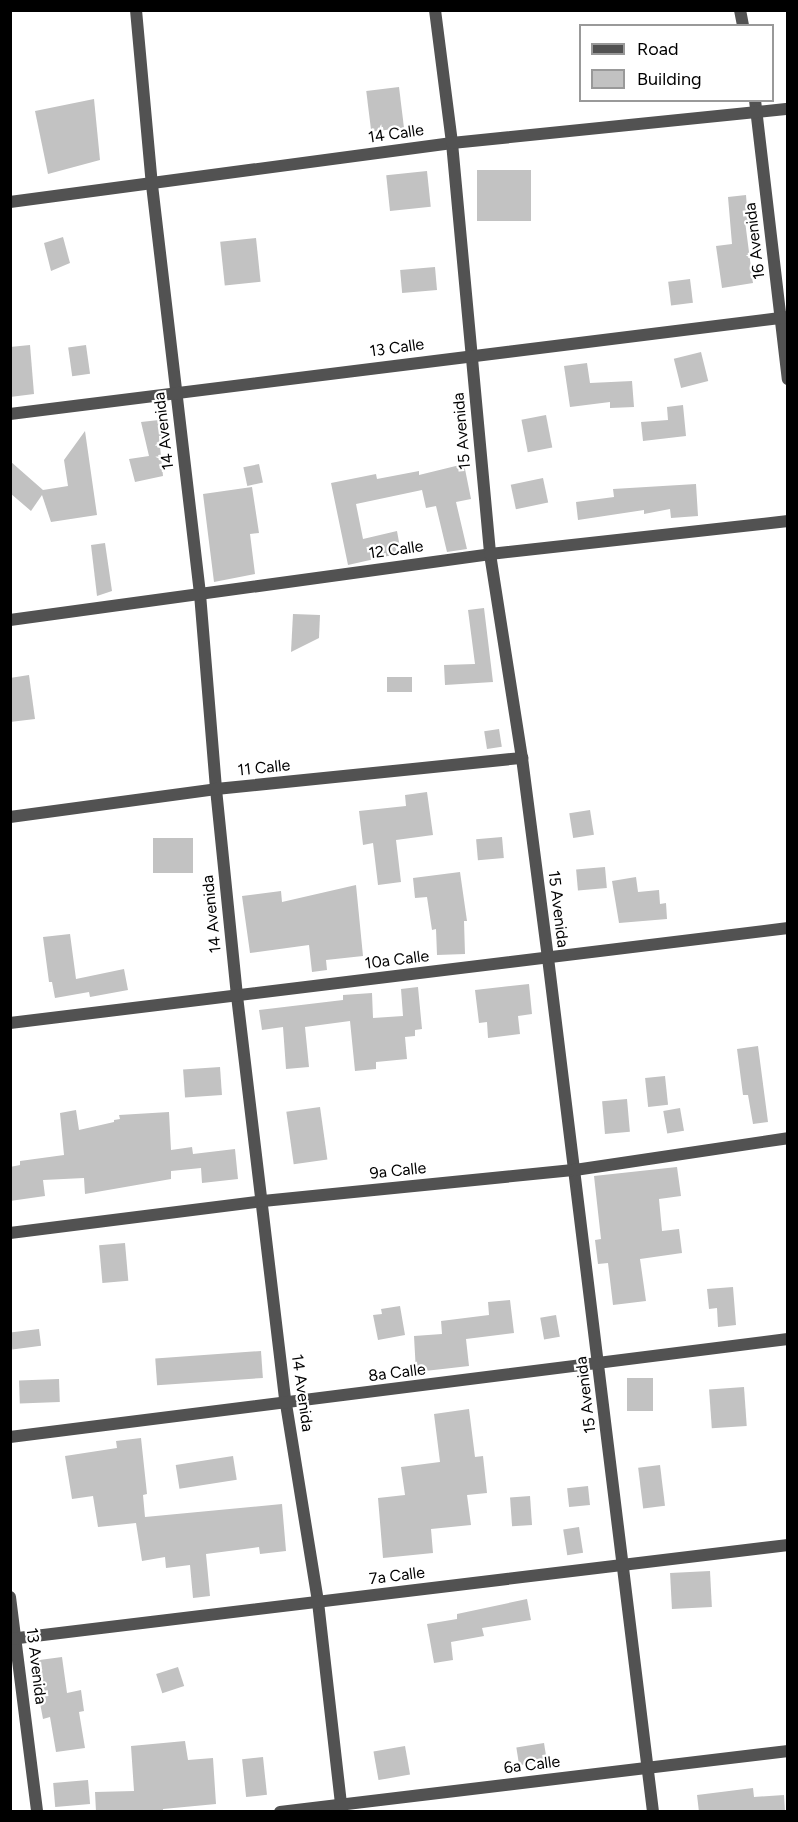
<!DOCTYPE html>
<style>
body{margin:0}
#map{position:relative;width:798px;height:1822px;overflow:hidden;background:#fff;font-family:Figtree,sans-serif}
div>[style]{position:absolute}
.building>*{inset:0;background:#c2c2c2;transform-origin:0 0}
.street>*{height:12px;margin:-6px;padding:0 6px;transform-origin:6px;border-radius:6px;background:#525252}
span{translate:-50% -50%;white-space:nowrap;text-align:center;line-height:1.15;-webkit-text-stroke:4.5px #fff;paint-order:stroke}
.street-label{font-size:16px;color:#000}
.frame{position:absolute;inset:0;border:12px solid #000;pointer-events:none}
.legend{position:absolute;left:579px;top:24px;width:195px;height:78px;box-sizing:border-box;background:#fff;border:2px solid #999;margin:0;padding:8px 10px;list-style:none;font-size:18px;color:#000}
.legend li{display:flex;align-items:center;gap:12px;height:30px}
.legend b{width:30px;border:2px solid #999}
</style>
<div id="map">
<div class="building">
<div style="left:399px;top:87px;width:41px;height:33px;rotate:83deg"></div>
<div style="clip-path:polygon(94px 99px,100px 160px,48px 174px,35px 111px)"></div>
<div style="left:477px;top:170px;width:54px;height:51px"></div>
<div style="left:427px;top:171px;width:36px;height:41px;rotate:84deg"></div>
<div style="clip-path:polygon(746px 195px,748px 220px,745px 221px,753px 283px,722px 288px,716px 246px,732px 244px,728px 197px)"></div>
<div style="clip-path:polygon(63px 237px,70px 263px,51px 271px,44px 243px)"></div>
<div style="left:256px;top:238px;width:44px;height:36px;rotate:84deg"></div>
<div style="left:435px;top:267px;width:23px;height:35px;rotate:85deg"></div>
<div style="left:690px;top:279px;width:24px;height:22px;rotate:83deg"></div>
<div style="clip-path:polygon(30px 345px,34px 394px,10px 397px,10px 347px)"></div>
<div style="left:86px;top:345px;width:29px;height:18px;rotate:82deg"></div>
<div style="left:701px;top:352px;width:30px;height:28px;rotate:76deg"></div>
<div style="clip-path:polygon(587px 363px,590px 383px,632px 381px,634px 407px,610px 408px,610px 402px,570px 407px,564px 366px)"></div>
<div style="clip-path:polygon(683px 405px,686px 436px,643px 441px,641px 422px,668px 420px,667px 407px)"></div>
<div style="left:546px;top:415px;width:33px;height:25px;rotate:79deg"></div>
<div style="clip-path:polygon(159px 420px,163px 435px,159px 436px,163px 476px,135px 482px,129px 459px,149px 456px,141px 422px)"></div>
<div style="clip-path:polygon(85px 431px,97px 515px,51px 522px,42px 495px,31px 511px,10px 493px,10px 461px,43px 490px,68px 486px,64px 460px)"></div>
<div style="left:259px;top:464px;width:19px;height:16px;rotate:78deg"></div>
<div style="clip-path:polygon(464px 464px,471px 499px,456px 502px,467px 549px,447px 552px,436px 506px,426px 508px,422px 490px,356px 504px,363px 539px,397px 531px,401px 553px,348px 565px,331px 483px,376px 474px,377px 479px,419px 471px,419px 475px)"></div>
<div style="left:543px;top:478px;width:25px;height:33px;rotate:78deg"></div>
<div style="clip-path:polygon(696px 484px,698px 516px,671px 518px,670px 509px,644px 514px,644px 510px,578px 520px,576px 502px,614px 497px,613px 489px)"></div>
<div style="clip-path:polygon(252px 487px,259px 533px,250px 534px,255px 574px,214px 582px,203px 494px)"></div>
<div style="clip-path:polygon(105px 543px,112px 591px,97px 596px,91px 545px)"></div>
<div style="clip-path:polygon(484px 608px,493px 682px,445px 685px,444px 665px,475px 664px,468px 610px)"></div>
<div style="clip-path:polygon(293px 614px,320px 615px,319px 638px,291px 652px)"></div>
<div style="clip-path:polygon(29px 675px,35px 719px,10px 722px,10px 678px)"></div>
<div style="left:412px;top:677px;width:15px;height:25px;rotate:90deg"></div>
<div style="left:499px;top:729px;width:18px;height:15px;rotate:81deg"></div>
<div style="clip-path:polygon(427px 792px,433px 835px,396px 840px,401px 882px,378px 885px,373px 843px,363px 845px,359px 811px,406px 806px,405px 795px)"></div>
<div style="left:590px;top:810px;width:25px;height:21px;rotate:81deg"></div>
<div style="left:502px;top:837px;width:21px;height:26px;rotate:85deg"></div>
<div style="left:153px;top:838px;width:40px;height:35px"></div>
<div style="left:605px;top:867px;width:21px;height:29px;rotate:85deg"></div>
<div style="clip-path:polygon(460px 872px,467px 921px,464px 921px,465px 954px,437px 955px,436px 929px,432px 930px,427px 897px,415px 898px,413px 878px)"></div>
<div style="clip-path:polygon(636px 877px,638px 892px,659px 890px,660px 904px,666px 903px,667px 919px,619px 923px,612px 881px)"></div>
<div style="clip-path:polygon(356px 885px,363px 956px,326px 960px,327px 970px,312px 972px,309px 945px,250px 953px,242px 896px,281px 891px,282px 902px)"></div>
<div style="clip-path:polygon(70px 934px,76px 979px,124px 969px,128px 990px,90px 997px,89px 992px,55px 998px,52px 982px,49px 982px,43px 937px)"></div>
<div style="clip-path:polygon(529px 984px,532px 1014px,518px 1016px,520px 1034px,488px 1038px,487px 1022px,479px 1023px,475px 990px)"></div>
<div style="clip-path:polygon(418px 987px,422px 1029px,415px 1030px,415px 1036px,405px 1037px,407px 1059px,376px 1062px,376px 1069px,355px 1071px,350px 1021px,305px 1027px,309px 1067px,286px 1069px,283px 1027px,262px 1030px,259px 1010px,343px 1000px,343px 995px,372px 993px,373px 1018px,403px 1016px,401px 989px)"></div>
<div style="clip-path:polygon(758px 1046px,768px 1122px,753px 1124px,748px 1095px,743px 1095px,737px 1049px)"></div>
<div style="left:220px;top:1067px;width:28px;height:37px;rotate:86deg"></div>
<div style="left:665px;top:1076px;width:29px;height:20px;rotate:84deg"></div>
<div style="left:627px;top:1099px;width:33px;height:25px;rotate:85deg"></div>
<div style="left:320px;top:1107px;width:53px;height:34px;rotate:82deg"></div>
<div style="left:680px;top:1108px;width:23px;height:17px;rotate:80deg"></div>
<div style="clip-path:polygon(76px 1110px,79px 1130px,114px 1122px,114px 1120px,120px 1119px,119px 1115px,169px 1112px,171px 1150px,192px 1147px,193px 1154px,235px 1149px,238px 1179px,202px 1183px,201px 1168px,171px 1171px,171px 1179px,85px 1194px,84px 1178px,43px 1180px,45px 1196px,10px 1201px,10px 1167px,20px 1165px,20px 1161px,64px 1155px,60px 1113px)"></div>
<div style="clip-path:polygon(677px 1167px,681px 1196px,659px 1199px,662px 1231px,679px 1229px,682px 1253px,640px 1259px,646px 1301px,613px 1305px,608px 1263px,598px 1264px,595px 1240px,601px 1239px,594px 1176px)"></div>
<div style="left:125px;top:1243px;width:38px;height:26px;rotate:85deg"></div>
<div style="clip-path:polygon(733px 1287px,736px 1325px,718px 1327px,717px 1308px,709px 1309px,707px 1289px)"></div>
<div style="clip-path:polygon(510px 1300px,514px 1333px,466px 1339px,469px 1366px,416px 1372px,414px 1336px,442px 1334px,441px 1321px,489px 1315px,488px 1302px)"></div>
<div style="clip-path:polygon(400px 1306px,405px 1335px,378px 1340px,373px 1315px,382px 1314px,381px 1309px)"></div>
<div style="left:556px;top:1315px;width:22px;height:16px;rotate:80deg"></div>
<div style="left:39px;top:1329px;width:17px;height:29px;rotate:83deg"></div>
<div style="left:261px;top:1351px;width:27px;height:106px;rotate:86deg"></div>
<div style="left:627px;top:1378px;width:26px;height:33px"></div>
<div style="left:59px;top:1379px;width:23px;height:40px;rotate:88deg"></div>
<div style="left:744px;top:1387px;width:39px;height:35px;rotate:86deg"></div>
<div style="clip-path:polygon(469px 1409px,475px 1457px,483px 1456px,487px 1493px,467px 1495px,471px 1525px,431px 1529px,433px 1553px,383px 1558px,378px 1498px,405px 1495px,401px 1467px,440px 1462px,434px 1414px)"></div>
<div style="clip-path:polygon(141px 1438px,147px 1494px,143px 1495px,145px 1517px,282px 1504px,286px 1551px,260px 1554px,259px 1547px,206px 1554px,210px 1596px,193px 1598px,190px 1565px,166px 1568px,165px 1557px,142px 1561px,136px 1523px,98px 1527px,93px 1496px,72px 1499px,65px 1456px,117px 1448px,116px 1441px)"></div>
<div style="left:233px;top:1456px;width:24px;height:58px;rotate:81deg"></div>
<div style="left:660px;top:1465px;width:41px;height:22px;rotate:83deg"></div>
<div style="left:588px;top:1486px;width:19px;height:21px;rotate:84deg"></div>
<div style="left:530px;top:1496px;width:29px;height:20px;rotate:86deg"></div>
<div style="left:579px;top:1527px;width:26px;height:16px;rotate:81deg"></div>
<div style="left:710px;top:1571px;width:36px;height:40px;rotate:87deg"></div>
<div style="clip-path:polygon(527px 1599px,531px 1620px,482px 1628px,484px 1636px,451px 1642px,453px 1660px,434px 1663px,427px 1624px,457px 1619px,457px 1614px)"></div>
<div style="clip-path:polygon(62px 1657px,67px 1693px,81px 1690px,84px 1711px,79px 1712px,85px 1748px,56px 1752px,50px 1717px,43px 1719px,32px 1661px)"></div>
<div style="left:178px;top:1667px;width:20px;height:23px;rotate:72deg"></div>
<div style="clip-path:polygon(185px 1741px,188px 1760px,213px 1758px,216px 1804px,163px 1809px,163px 1812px,96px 1812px,95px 1792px,134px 1791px,131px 1746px)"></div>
<div style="left:544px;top:1743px;width:18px;height:28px;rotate:81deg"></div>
<div style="left:405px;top:1746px;width:29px;height:32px;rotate:80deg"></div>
<div style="left:263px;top:1757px;width:38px;height:21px;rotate:84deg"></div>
<div style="left:88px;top:1780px;width:24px;height:35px;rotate:85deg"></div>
<div style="clip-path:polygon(753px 1788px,754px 1797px,784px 1795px,785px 1812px,699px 1812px,697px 1795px)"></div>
</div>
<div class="street">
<div style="left:136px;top:10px;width:176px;rotate:84.8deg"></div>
<div style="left:152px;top:185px;width:412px;rotate:83.3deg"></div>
<div style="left:200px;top:594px;width:196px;rotate:85.3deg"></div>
<div style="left:216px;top:789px;width:208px;rotate:84.2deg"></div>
<div style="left:237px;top:996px;width:411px;rotate:83.2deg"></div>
<div style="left:286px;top:1404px;width:201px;rotate:80.8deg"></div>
<div style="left:318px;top:1602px;width:211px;rotate:83.5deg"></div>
<div style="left:435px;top:10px;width:134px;rotate:82.7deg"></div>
<div style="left:452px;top:143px;width:413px;rotate:84.7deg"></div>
<div style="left:490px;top:554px;width:206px;rotate:81.1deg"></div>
<div style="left:522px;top:758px;width:202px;rotate:82.6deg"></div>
<div style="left:548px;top:958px;width:860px;rotate:82.99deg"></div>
<div style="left:740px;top:10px;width:16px;rotate:79deg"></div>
<div style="left:755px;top:100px;width:281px;rotate:83.3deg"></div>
<div style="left:10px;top:202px;width:446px;rotate:-7.6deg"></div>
<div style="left:452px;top:143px;width:338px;rotate:-5.8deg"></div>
<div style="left:10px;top:414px;width:784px;rotate:-7.11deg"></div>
<div style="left:10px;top:620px;width:485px;rotate:-7.8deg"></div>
<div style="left:490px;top:554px;width:300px;rotate:-6.3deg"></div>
<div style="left:10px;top:817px;width:208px;rotate:-7.7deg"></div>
<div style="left:216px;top:789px;width:308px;rotate:-5.8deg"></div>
<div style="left:10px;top:1023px;width:784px;rotate:-6.96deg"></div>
<div style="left:10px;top:1233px;width:255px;rotate:-7.2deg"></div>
<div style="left:263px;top:1201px;width:314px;rotate:-5.7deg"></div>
<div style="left:575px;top:1170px;width:215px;rotate:-8.5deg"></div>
<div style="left:10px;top:1437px;width:784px;rotate:-7.18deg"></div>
<div style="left:10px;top:1597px;width:217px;rotate:82.8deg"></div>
<div style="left:10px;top:1639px;width:784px;rotate:-6.89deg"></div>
<div style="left:280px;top:1812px;width:512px;rotate:-6.85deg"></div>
</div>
<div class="street-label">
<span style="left:396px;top:134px;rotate:-8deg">14 Calle</span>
<span style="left:755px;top:241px;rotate:-97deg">16 Avenida</span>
<span style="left:397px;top:348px;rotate:-8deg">13 Calle</span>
<span style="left:164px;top:431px;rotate:-97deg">14 Avenida</span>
<span style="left:462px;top:431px;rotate:-95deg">15 Avenida</span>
<span style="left:396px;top:550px;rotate:-8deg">12 Calle</span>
<span style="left:264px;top:768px;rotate:-6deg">11 Calle</span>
<span style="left:558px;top:909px;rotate:83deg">15 Avenida</span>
<span style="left:212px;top:914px;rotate:-96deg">14 Avenida</span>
<span style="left:397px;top:960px;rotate:-7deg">10a Calle</span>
<span style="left:398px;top:1171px;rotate:-6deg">9a Calle</span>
<span style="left:397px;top:1373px;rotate:-7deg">8a Calle</span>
<span style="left:302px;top:1393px;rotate:82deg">14 Avenida</span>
<span style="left:586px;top:1395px;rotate:-97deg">15 Avenida</span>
<span style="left:397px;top:1576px;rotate:-7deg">7a Calle</span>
<span style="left:36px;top:1666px;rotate:83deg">13 Avenida</span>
<span style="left:532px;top:1765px;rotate:-7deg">6a Calle</span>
</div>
<div class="frame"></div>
<ul class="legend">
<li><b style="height:8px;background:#525252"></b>Road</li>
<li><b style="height:16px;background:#c2c2c2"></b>Building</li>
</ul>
</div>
